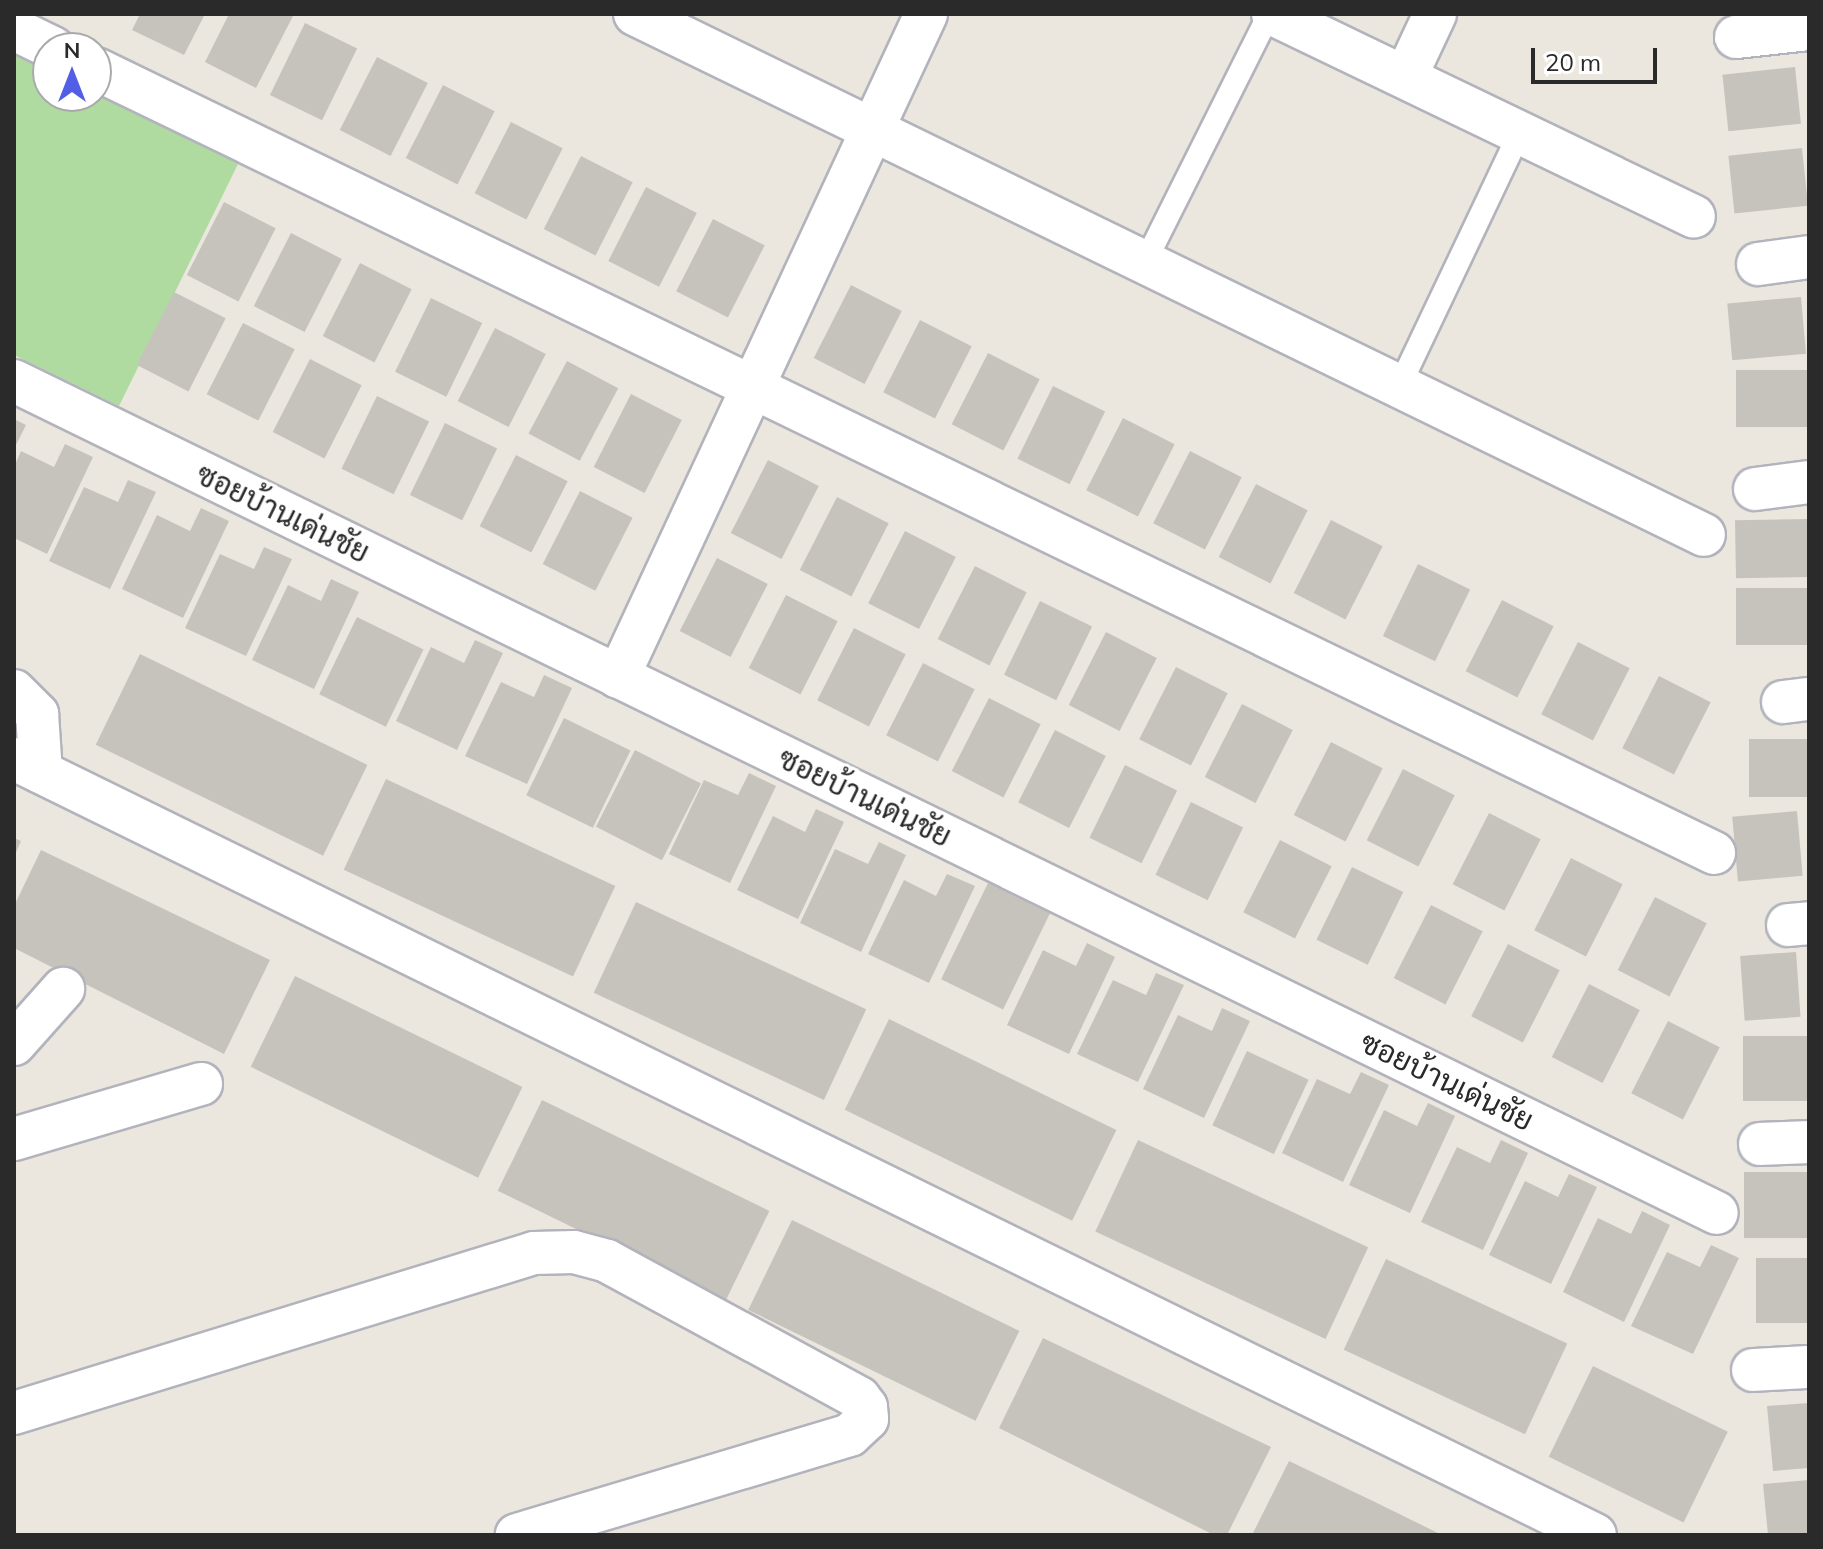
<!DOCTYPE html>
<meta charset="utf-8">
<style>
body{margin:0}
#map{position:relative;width:1823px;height:1549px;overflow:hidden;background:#ebe7de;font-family:Mulish,Sarabun,sans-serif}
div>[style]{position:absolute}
.green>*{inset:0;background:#afdba1}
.building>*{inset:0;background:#c6c3bd;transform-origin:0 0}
.roads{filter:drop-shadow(2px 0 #b2b3bc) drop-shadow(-2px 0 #b2b3bc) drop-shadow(0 2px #b2b3bc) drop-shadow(0 -2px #b2b3bc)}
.service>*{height:22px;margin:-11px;padding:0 11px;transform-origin:11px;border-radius:11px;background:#fff}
.minor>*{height:42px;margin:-21px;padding:0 21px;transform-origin:21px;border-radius:21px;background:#fff}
span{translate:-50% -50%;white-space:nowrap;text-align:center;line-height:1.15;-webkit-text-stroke:6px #fff;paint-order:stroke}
.street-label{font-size:30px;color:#2a2a2a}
.frame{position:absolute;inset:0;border:16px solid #2a2a2a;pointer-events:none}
.north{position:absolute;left:32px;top:32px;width:80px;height:80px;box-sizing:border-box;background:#fff;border:2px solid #aaa;border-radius:50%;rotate:0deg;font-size:22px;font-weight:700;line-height:32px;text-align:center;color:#2a2a2a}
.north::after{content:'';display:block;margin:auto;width:28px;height:36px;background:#515ee5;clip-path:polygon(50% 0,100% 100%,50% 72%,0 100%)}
.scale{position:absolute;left:1531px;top:48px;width:126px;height:36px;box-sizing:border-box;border:4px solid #2a2a2a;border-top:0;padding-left:10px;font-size:24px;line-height:28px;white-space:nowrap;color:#2a2a2a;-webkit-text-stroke:6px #fff;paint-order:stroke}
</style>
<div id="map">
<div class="green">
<div style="clip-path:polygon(14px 53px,48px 70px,48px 96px,96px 93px,239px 162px,119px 406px,14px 355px)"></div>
</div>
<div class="building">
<div style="clip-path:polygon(140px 14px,205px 14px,184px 55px,132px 30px)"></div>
<div style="clip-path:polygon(229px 14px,293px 16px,256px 88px,205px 62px)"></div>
<div style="left:305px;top:23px;width:58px;height:80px;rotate:26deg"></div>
<div style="left:377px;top:57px;width:57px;height:82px;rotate:27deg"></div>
<div style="left:1795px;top:67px;width:57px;height:73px;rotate:84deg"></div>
<div style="left:443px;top:85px;width:58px;height:82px;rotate:27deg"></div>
<div style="left:511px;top:122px;width:58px;height:80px;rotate:27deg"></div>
<div style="left:1802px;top:148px;width:58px;height:74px;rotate:84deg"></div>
<div style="left:581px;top:156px;width:58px;height:82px;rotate:27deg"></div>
<div style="left:646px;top:187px;width:57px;height:83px;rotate:27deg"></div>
<div style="left:224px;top:202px;width:58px;height:82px;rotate:27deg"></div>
<div style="left:713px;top:219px;width:58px;height:81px;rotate:27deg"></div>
<div style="left:291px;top:233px;width:57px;height:82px;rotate:27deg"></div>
<div style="left:360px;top:263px;width:58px;height:82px;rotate:27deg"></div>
<div style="left:851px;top:285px;width:57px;height:82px;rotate:27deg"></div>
<div style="left:174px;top:292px;width:58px;height:82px;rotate:27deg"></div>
<div style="left:1801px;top:297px;width:57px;height:74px;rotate:85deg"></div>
<div style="left:431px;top:298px;width:57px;height:82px;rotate:26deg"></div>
<div style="left:920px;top:320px;width:58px;height:81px;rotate:27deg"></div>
<div style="left:243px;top:323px;width:58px;height:80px;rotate:27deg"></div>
<div style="left:495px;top:328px;width:57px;height:82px;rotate:27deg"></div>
<div style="left:988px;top:353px;width:58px;height:80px;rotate:27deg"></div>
<div style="left:310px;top:359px;width:58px;height:82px;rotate:27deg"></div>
<div style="left:567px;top:361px;width:58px;height:82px;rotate:28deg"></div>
<div style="left:1809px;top:370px;width:57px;height:73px;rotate:90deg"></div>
<div style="left:1053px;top:386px;width:58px;height:81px;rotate:26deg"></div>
<div style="left:631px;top:394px;width:57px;height:82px;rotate:27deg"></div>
<div style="left:377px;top:396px;width:58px;height:81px;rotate:26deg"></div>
<div style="left:1123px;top:418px;width:58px;height:81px;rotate:27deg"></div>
<div style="clip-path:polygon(14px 419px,26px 425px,14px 449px)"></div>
<div style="left:445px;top:423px;width:58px;height:80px;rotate:26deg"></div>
<div style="clip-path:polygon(65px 444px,93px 457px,47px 554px,14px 538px,14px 467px,21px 451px,54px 467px)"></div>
<div style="left:1190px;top:451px;width:58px;height:81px;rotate:27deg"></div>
<div style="left:516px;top:455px;width:58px;height:80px;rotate:27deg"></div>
<div style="left:768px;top:460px;width:57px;height:82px;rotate:27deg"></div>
<div style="clip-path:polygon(128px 480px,156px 492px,110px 589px,49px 561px,84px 487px,118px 502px)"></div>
<div style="left:1256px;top:484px;width:58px;height:82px;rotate:27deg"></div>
<div style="left:580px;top:491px;width:59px;height:82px;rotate:27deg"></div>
<div style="left:837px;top:497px;width:58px;height:82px;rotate:27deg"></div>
<div style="clip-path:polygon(201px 508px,229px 521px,183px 618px,122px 589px,157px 515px,190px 531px)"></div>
<div style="left:1808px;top:519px;width:58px;height:73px;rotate:89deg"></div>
<div style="left:1331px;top:520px;width:58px;height:82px;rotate:27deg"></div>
<div style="left:905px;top:531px;width:57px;height:81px;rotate:27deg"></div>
<div style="clip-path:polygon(264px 547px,292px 559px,246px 656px,185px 628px,220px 554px,254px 569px)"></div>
<div style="left:717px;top:558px;width:57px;height:82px;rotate:27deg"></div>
<div style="left:1418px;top:564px;width:58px;height:80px;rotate:26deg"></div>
<div style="left:975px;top:566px;width:58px;height:82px;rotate:27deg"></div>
<div style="clip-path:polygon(331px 579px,359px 592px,314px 689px,252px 660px,288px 585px,321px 601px)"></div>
<div style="left:1809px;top:588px;width:57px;height:73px;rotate:90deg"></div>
<div style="left:786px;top:595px;width:58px;height:82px;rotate:27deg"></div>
<div style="left:1502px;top:600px;width:58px;height:80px;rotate:27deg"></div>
<div style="left:1040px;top:601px;width:58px;height:82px;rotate:26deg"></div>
<div style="left:357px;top:617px;width:74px;height:86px;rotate:26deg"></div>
<div style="left:854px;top:628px;width:58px;height:81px;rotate:27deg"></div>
<div style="left:1106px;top:632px;width:57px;height:82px;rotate:27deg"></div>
<div style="clip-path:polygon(475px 640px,503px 653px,457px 750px,396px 721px,431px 647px,464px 663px)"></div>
<div style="left:1578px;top:642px;width:58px;height:81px;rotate:27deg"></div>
<div style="left:140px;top:654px;width:253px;height:101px;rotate:26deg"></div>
<div style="left:923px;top:663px;width:58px;height:81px;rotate:27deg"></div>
<div style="left:1176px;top:667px;width:58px;height:81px;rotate:27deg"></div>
<div style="clip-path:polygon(544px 675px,572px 688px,527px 784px,465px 756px,501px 682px,534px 697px)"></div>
<div style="left:1659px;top:676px;width:58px;height:81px;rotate:27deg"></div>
<div style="left:989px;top:698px;width:58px;height:82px;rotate:27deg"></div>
<div style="left:1242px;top:704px;width:57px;height:82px;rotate:27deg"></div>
<div style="left:564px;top:718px;width:74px;height:86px;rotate:26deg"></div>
<div style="left:1055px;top:730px;width:57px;height:81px;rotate:27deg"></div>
<div style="left:1809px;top:739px;width:58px;height:60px;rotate:90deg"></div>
<div style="left:1331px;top:742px;width:58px;height:82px;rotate:27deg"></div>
<div style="left:635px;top:750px;width:74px;height:86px;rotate:27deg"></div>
<div style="left:1125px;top:765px;width:58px;height:81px;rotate:26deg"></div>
<div style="left:1403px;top:769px;width:58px;height:80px;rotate:27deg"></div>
<div style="clip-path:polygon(749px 773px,776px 786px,730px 883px,669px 854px,704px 780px,738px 795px)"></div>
<div style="left:386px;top:779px;width:253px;height:100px;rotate:25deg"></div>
<div style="left:1191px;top:802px;width:58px;height:81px;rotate:26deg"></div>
<div style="clip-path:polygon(816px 809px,844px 822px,798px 919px,737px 890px,773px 816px,805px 832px)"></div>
<div style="left:1797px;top:811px;width:65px;height:65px;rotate:85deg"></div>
<div style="left:1489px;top:813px;width:58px;height:80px;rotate:27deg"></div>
<div style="clip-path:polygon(14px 838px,21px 841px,14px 857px)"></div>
<div style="left:1280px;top:840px;width:58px;height:81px;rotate:27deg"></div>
<div style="clip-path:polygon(879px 842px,906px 855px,861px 952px,800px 923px,835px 849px,868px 864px)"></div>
<div style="clip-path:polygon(41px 850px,270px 960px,224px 1054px,14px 948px,14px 906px)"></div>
<div style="left:1571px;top:858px;width:58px;height:81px;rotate:27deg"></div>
<div style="left:1352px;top:867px;width:57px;height:81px;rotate:26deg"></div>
<div style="clip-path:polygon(947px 874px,975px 886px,929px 983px,868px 954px,904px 880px,936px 896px)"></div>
<div style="left:988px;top:883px;width:69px;height:107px;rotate:26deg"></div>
<div style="left:1655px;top:897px;width:58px;height:82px;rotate:27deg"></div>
<div style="left:636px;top:902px;width:254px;height:100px;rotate:25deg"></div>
<div style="left:1431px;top:905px;width:58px;height:82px;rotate:27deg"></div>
<div style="clip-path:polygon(1087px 943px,1115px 957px,1069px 1054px,1007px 1025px,1043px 950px,1076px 966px)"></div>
<div style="left:1508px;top:944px;width:58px;height:81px;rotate:27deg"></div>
<div style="left:1796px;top:952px;width:65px;height:56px;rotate:86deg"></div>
<div style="clip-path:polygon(1156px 973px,1184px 985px,1138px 1082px,1077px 1054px,1113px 980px,1146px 995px)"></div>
<div style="left:295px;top:976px;width:253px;height:101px;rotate:26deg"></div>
<div style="left:1589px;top:984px;width:57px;height:82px;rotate:27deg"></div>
<div style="clip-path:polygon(1222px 1008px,1250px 1021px,1204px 1118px,1143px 1089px,1178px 1015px,1212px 1031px)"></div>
<div style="left:889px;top:1019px;width:253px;height:101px;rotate:26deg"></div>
<div style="left:1668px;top:1021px;width:58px;height:81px;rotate:27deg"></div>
<div style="left:1809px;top:1036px;width:65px;height:66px;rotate:90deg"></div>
<div style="left:1247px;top:1051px;width:68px;height:82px;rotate:25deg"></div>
<div style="clip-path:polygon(1361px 1072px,1389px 1085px,1343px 1182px,1282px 1153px,1317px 1079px,1350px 1094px)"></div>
<div style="left:542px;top:1100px;width:253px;height:101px;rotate:26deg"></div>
<div style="clip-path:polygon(1428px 1103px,1455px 1116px,1410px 1213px,1349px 1185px,1384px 1110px,1417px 1126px)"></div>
<div style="left:1138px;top:1140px;width:254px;height:101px;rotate:25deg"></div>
<div style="clip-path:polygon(1501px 1140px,1528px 1153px,1483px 1250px,1421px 1222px,1457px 1147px,1490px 1163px)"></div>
<div style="left:1809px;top:1172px;width:66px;height:65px;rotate:90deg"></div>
<div style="clip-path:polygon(1569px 1174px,1597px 1187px,1551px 1284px,1489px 1255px,1525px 1181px,1558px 1197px)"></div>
<div style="clip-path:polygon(1642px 1211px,1670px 1225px,1624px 1322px,1563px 1292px,1598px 1218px,1631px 1234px)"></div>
<div style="left:792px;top:1220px;width:253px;height:100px;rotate:26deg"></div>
<div style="clip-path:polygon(1711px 1245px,1739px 1258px,1693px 1354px,1631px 1326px,1667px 1252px,1700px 1267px)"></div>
<div style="left:1809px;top:1258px;width:65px;height:53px;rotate:90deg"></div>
<div style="left:1386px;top:1259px;width:200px;height:100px;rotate:25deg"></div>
<div style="clip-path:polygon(1043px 1338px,1271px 1447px,1227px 1535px,1214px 1535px,999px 1428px)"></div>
<div style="left:1593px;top:1366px;width:150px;height:101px;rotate:26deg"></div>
<div style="clip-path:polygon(1809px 1403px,1809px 1468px,1773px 1471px,1767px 1406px)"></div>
<div style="clip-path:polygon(1289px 1461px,1375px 1502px,1442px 1535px,1252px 1535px)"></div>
<div style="clip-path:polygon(1809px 1480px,1809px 1535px,1768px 1535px,1763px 1484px)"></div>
</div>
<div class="roads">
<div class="service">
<div style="left:1145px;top:262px;width:277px;rotate:-63.4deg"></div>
<div style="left:1399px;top:387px;width:280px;rotate:-64.6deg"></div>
</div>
<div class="minor">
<div style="left:635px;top:14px;width:1189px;rotate:25.98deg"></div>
<div style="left:1273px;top:14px;width:467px;rotate:25.7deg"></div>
<div style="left:14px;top:29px;width:43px;rotate:26deg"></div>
<div style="left:1736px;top:37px;width:73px;rotate:-6.3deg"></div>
<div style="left:96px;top:69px;width:1798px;rotate:25.85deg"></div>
<div style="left:1406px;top:76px;width:68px;rotate:-64.9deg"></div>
<div style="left:1758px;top:264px;width:51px;rotate:-7.8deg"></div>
<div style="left:14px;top:381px;width:1895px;rotate:26.04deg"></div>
<div style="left:1755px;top:489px;width:54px;rotate:-7.4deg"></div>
<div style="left:618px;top:677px;width:731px;rotate:-65.08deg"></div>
<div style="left:14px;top:691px;width:33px;rotate:45deg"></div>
<div style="left:37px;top:714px;width:58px;rotate:86.1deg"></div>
<div style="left:1783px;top:702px;width:26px;rotate:-7deg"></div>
<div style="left:14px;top:759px;width:1761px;rotate:26.14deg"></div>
<div style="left:1788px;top:925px;width:21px;rotate:-5deg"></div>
<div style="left:14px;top:1044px;width:74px;rotate:-48.3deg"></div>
<div style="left:14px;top:1139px;width:195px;rotate:-16.4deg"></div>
<div style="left:1760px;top:1144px;width:49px;rotate:-2.3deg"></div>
<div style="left:1753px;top:1370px;width:56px;rotate:-3.1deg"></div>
<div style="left:14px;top:1413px;width:544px;rotate:-17.1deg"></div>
<div style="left:534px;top:1253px;width:40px;rotate:-1.4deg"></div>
<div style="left:574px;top:1252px;width:34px;rotate:15deg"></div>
<div style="left:607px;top:1261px;width:287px;rotate:28.5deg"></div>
<div style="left:859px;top:1398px;width:11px;rotate:52deg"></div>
<div style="left:866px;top:1407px;width:12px;rotate:85deg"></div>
<div style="left:867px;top:1419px;width:23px;rotate:137deg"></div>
<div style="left:850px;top:1435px;width:348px;rotate:163.3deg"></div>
</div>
</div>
<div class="street-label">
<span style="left:283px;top:513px;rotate:26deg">ซอยบ้านเด่นชัย</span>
<span style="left:865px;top:797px;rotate:26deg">ซอยบ้านเด่นชัย</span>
<span style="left:1447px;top:1081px;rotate:26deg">ซอยบ้านเด่นชัย</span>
</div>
<div class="frame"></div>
<div class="north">N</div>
<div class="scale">20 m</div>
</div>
